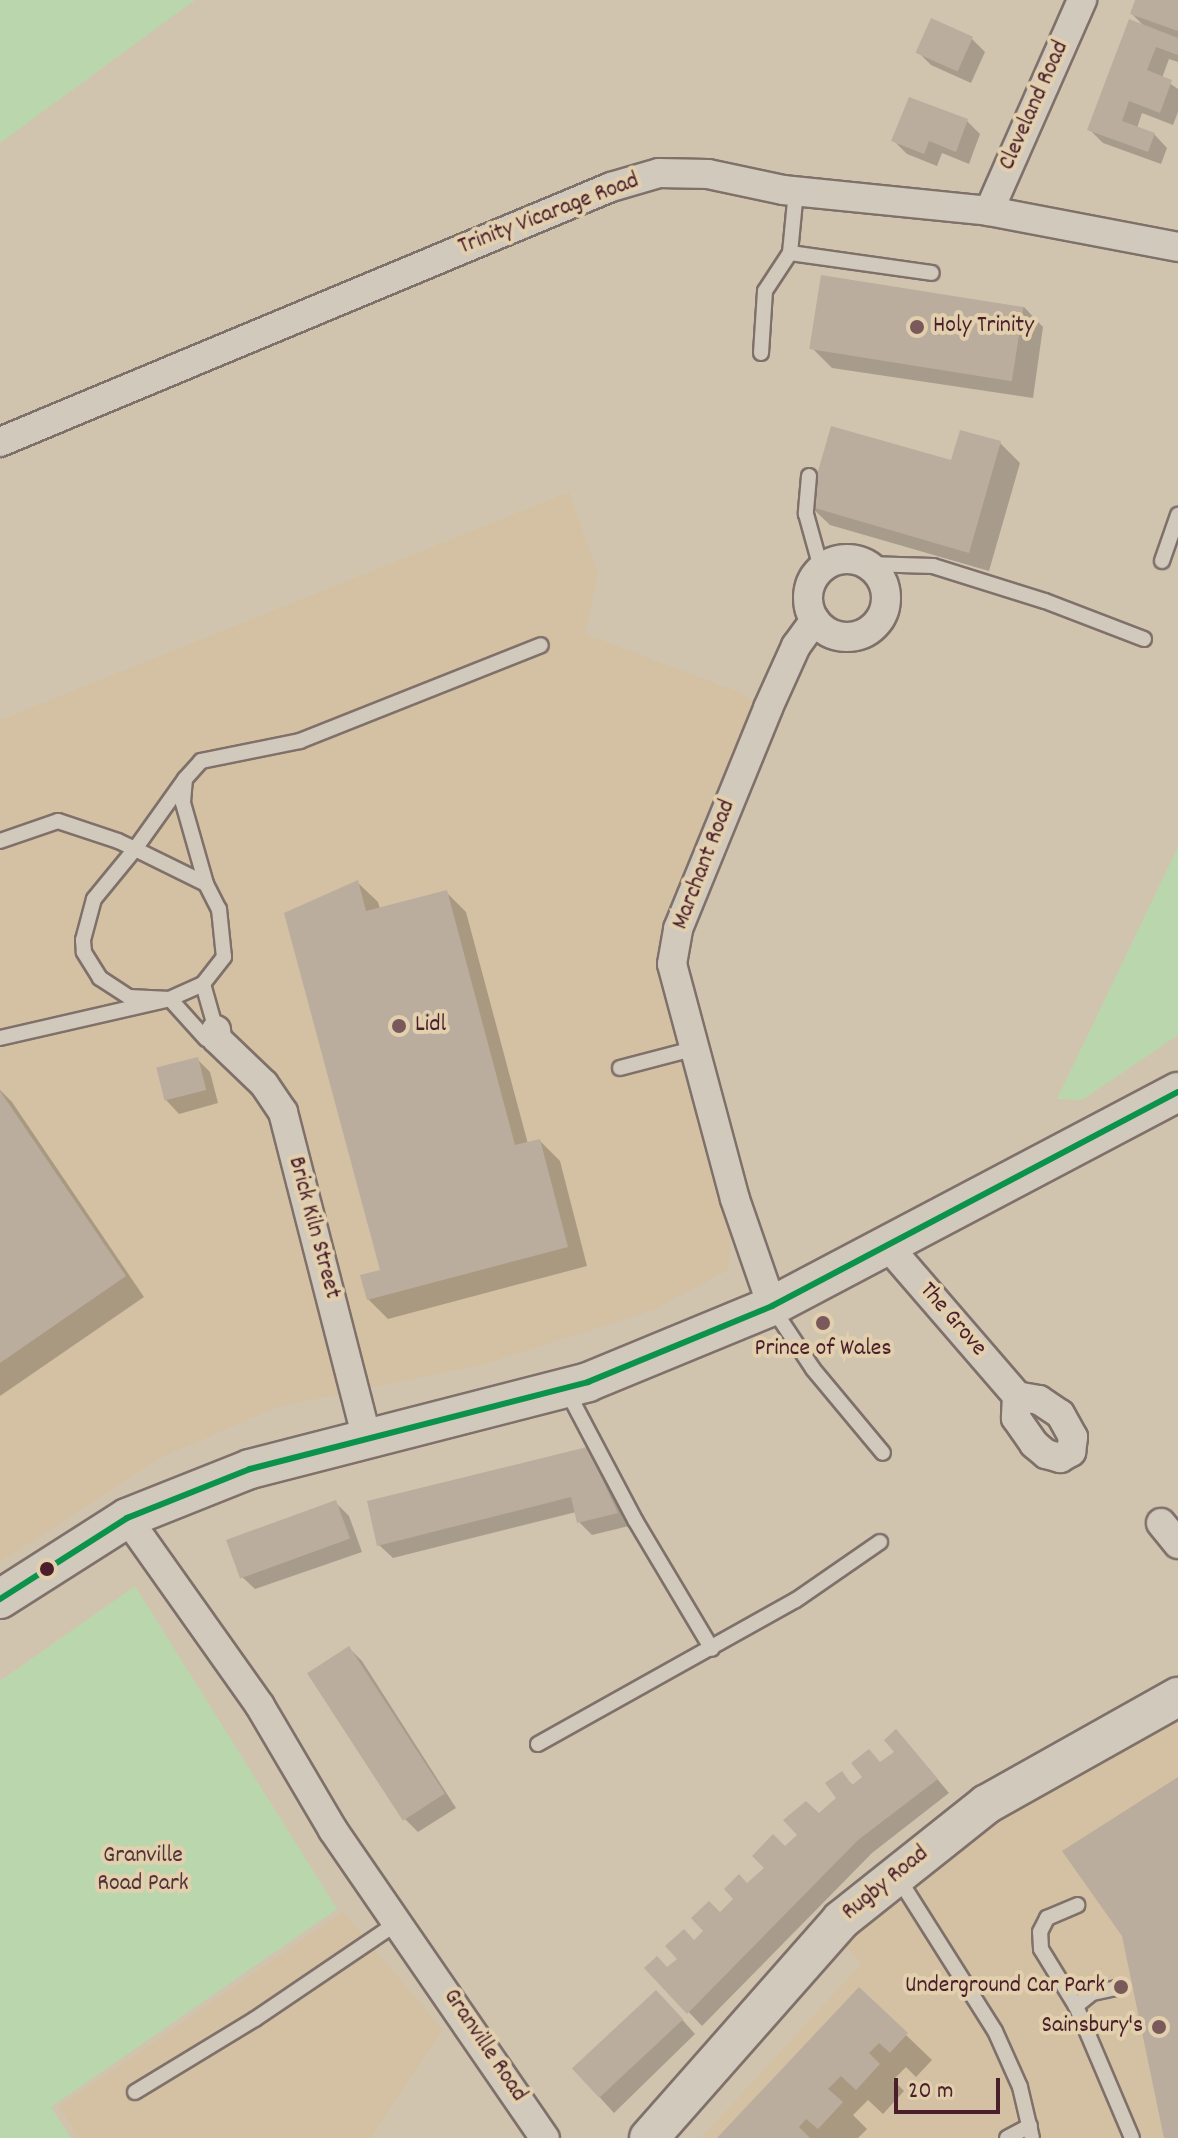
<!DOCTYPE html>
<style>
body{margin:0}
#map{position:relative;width:1178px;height:2138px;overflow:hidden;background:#d1c4af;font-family:Dekko,sans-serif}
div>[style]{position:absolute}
.built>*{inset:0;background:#d4c0a2}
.green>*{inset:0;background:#bad6ac}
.shadow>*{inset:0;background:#0003}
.building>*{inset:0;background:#baad9e;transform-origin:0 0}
.roads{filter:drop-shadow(2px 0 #7f716a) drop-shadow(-2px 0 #7f716a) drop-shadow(0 2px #7f716a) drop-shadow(0 -2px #7f716a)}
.service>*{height:14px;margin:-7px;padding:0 7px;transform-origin:7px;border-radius:7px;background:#d1c9bc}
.minor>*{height:28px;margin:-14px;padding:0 14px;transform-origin:14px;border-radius:14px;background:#d1c9bc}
.minor>.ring{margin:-14px;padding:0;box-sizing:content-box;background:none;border:28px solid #d1c9bc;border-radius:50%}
.secondary>*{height:38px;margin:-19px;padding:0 19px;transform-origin:19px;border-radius:19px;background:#d1c9bc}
.bus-1>*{height:6px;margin:-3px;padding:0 3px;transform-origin:3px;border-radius:3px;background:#0b924b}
.dots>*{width:22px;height:22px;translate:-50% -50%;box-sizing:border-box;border:4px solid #e2cfad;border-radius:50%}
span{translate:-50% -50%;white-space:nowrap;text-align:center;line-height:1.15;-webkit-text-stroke:8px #e2cfad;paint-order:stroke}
.street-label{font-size:24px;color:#4a1f2b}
.poi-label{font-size:24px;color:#4a1f2b}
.left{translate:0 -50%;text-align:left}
.right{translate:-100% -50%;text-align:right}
.park-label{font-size:24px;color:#533338}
.scale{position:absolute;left:894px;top:2078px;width:106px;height:36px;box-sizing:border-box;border:4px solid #4a1f2b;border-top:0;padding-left:10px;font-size:24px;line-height:28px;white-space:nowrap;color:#4a1f2b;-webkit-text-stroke:6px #e2cfad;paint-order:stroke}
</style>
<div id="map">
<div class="built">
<div style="clip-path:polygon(569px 492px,598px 574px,585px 634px,736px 691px,768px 708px,678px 928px,735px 1199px,728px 1270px,653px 1310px,485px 1364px,277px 1407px,162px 1457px,0 1562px,0 720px)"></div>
<div style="clip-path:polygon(1178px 1699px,1178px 2138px,701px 2138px,862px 1963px,832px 1934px,843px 1921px)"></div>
<div style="clip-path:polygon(343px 1912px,443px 2030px,371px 2138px,79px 2138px,59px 2107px)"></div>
</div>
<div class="green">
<div style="clip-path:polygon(0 0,195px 0,0 143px)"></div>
<div style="clip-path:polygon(1178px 847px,1178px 1035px,1082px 1100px,1057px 1099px)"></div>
<div style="clip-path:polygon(135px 1586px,337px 1909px,51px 2107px,71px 2138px,0 2138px,0 1681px)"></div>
</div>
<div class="shadow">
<div style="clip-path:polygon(1137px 0,1178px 0,1178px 62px,1169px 59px,1162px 78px,1178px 89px,1178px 112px,1173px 125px,1142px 113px,1137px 128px,1154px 134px,1167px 148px,1161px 164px,1103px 143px,1090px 130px,1146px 28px,1132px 14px)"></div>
<div style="clip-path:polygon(972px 39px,985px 52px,971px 83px,931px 65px,918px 52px)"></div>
<div style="clip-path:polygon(967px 121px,980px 134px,969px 164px,942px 153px,937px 166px,907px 154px,894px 141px)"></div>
<div style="clip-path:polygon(1024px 307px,1043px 327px,1033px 398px,832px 368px,812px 348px)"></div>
<div style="clip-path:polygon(1000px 443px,1020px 463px,989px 571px,830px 525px,810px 506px,953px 463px)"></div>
<div style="clip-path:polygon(358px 883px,378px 902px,380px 909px,446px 892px,466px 912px,528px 1144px,540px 1141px,560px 1161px,587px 1266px,388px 1319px,368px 1299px,382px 1271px)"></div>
<div style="clip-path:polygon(197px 1059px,210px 1072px,218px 1103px,179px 1114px,166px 1100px)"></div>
<div style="clip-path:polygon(0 1090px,12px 1102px,144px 1297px,0 1396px)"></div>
<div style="clip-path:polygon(586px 1449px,600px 1462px,629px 1526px,592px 1535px,579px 1522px,576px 1512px,393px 1558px,379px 1545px)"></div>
<div style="clip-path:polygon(336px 1503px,349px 1516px,362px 1552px,255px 1589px,241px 1576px)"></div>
<div style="clip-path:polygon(349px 1648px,362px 1661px,456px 1808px,418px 1832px,404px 1818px)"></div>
<div style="clip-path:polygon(909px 1745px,949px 1793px,872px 1853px,702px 2026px,647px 1968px,668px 1970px,747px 1885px,839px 1798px,841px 1774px,854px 1786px)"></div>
<div style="clip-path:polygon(859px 1990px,932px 2060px,916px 2077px,906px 2067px,893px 2080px,904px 2091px,883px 2114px,868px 2100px,853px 2115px,867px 2129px,858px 2138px,720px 2138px)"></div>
<div style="clip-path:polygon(670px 2006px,695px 2034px,614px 2113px,573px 2068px)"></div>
</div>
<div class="building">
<div style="clip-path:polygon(1135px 0,1178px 0,1178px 31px,1130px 14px)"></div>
<div style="left:931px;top:18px;width:46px;height:38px;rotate:24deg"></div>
<div style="clip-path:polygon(1129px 19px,1178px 38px,1178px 55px,1156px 47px,1147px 70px,1172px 80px,1160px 113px,1129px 101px,1122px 121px,1155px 133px,1148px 152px,1087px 130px)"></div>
<div style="clip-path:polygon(909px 97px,968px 119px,956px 152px,929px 141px,924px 154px,891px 141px)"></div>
<div style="left:821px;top:275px;width:205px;height:75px;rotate:9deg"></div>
<div style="clip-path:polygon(831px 426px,951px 460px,960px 430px,1001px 441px,969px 553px,808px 506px)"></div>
<div style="clip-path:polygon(358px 880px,366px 911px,447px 890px,515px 1145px,540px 1139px,568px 1247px,367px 1300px,360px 1275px,380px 1270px,284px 913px)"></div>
<div style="left:198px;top:1057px;width:34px;height:43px;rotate:76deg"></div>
<div style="clip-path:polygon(0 1091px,126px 1276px,0 1363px)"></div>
<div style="clip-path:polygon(587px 1447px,618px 1513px,577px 1523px,571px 1497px,377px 1546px,367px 1501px)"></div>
<div style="left:336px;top:1500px;width:41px;height:117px;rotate:70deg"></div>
<div style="left:349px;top:1646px;width:176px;height:50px;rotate:57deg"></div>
<div style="clip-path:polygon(896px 1729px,938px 1779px,858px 1840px,687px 2014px,644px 1968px,657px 1956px,667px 1967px,677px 1959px,665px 1946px,684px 1929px,694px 1940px,703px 1931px,691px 1918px,709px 1901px,720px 1912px,733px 1899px,724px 1889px,739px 1874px,747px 1883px,764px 1868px,752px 1856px,773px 1834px,785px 1846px,797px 1835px,783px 1820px,806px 1801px,819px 1813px,836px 1798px,825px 1783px,842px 1771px,852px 1785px,862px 1777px,851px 1763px,869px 1749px,880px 1762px,894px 1752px,884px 1740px)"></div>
<div style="clip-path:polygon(1178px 1777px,1178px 2138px,1164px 2138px,1122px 1936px,1062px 1851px)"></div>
<div style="clip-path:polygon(859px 1987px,908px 2033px,890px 2053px,879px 2043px,869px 2053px,880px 2064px,856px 2090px,841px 2076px,828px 2089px,843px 2102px,818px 2129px,806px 2119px,799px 2127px,810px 2138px,717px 2138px)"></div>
<div style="left:656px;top:1990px;width:40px;height:115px;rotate:47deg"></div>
</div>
<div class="roads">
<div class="service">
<div style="left:790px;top:253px;width:143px;rotate:8deg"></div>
<div style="left:761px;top:353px;width:62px;rotate:-86.3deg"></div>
<div style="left:765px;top:291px;width:45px;rotate:-56.7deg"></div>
<div style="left:790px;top:253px;width:62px;rotate:-84.5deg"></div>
<div style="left:809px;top:476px;width:38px;rotate:95deg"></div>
<div style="left:806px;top:514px;width:56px;rotate:74.5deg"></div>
<div style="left:1162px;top:561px;width:49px;rotate:-70.8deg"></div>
<div style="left:867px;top:564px;width:66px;rotate:1.7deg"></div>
<div style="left:933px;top:566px;width:117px;rotate:17.4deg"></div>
<div style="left:1045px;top:601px;width:106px;rotate:21deg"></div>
<div style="left:185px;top:779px;width:24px;rotate:95deg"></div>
<div style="left:183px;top:803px;width:84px;rotate:74.1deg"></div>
<div style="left:0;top:841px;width:61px;rotate:-19deg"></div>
<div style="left:58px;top:821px;width:63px;rotate:18.4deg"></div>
<div style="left:118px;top:841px;width:19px;rotate:25deg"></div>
<div style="left:135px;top:849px;width:79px;rotate:26.2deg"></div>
<div style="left:206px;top:884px;width:28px;rotate:63deg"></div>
<div style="left:219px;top:909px;width:48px;rotate:84.1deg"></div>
<div style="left:224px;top:957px;width:34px;rotate:128deg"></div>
<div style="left:203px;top:984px;width:36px;rotate:156deg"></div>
<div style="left:170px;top:999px;width:41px;rotate:-177.2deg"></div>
<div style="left:129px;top:997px;width:35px;rotate:-147deg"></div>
<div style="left:100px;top:978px;width:31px;rotate:-122deg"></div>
<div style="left:84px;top:952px;width:12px;rotate:-95deg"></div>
<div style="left:83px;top:940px;width:42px;rotate:-75deg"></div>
<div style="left:94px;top:899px;width:65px;rotate:-50.6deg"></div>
<div style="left:135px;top:849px;width:86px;rotate:-54.5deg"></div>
<div style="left:185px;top:779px;width:24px;rotate:-48deg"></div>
<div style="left:201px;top:761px;width:101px;rotate:-11.4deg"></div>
<div style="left:300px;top:741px;width:259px;rotate:-21.7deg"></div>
<div style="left:203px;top:984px;width:48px;rotate:74.2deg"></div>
<div style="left:0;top:1038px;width:174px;rotate:-12.9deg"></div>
<div style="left:170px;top:999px;width:54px;rotate:48deg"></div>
<div style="left:620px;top:1068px;width:75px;rotate:-14.6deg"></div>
<div style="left:772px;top:1307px;width:74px;rotate:56.5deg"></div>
<div style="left:813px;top:1369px;width:109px;rotate:50.2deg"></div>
<div style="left:567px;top:1391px;width:146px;rotate:62.2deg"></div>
<div style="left:635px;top:1520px;width:150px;rotate:59.2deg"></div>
<div style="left:538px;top:1744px;width:295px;rotate:-29.2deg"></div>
<div style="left:796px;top:1600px;width:102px;rotate:-34.6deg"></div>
<div style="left:897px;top:1876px;width:183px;rotate:57.7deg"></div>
<div style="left:995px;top:2031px;width:61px;rotate:65.9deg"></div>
<div style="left:1020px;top:2087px;width:52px;rotate:76.8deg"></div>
<div style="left:1121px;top:1987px;width:30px;rotate:168deg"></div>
<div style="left:1092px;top:1993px;width:21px;rotate:141deg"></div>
<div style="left:1076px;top:2006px;width:143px;rotate:67deg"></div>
<div style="left:1076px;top:2006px;width:67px;rotate:-121.6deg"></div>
<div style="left:1041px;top:1949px;width:17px;rotate:-93deg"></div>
<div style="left:1040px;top:1932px;width:16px;rotate:-63deg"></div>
<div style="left:1047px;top:1918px;width:33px;rotate:-23deg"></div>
<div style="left:135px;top:2092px;width:140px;rotate:-31.3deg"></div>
<div style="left:255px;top:2019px;width:173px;rotate:-34.1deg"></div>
<div style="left:1007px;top:2138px;width:26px;rotate:-28deg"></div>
</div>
<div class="minor">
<div style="left:989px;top:211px;width:231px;rotate:-66.2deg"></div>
<div style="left:0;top:442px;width:662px;rotate:-22.65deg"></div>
<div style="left:611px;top:187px;width:50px;rotate:-16.3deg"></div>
<div style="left:659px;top:173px;width:49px;rotate:1.2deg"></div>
<div style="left:708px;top:174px;width:77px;rotate:12deg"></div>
<div style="left:783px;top:190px;width:207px;rotate:5.8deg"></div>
<div style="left:989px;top:211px;width:192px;rotate:10.8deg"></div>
<div class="ring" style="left:808px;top:559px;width:50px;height:50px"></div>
<div style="left:216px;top:1030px;width:9px;rotate:84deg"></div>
<div style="left:217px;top:1039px;width:65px;rotate:43.8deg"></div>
<div style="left:264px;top:1084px;width:34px;rotate:56deg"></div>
<div style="left:283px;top:1112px;width:338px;rotate:75.6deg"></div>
<div style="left:886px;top:1244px;width:201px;rotate:49.2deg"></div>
<div style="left:1017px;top:1396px;width:22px;rotate:93deg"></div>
<div style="left:1016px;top:1418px;width:32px;rotate:55deg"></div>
<div style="left:1034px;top:1444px;width:16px;rotate:40deg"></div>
<div style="left:1046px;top:1454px;width:15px;rotate:16deg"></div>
<div style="left:1060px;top:1458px;width:13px;rotate:-29deg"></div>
<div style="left:1071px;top:1452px;width:15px;rotate:-82deg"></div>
<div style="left:1073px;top:1437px;width:26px;rotate:-119deg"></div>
<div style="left:1060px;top:1414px;width:25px;rotate:-146deg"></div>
<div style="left:1039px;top:1400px;width:22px;rotate:-170deg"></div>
<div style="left:772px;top:1306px;width:113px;rotate:-109.1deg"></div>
<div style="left:735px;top:1199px;width:243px;rotate:-105deg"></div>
<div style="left:672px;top:964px;width:36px;rotate:-80deg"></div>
<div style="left:678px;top:929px;width:239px;rotate:-67.8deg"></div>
<div style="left:768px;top:708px;width:68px;rotate:-65.7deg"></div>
<div style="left:796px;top:646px;width:32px;rotate:-54deg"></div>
<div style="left:127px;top:1518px;width:230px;rotate:54.7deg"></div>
<div style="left:260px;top:1706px;width:144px;rotate:59.5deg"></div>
<div style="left:333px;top:1830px;width:374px;rotate:55.5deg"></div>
<div style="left:1161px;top:1523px;width:27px;rotate:51deg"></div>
</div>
<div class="secondary">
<div style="left:0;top:1599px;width:151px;rotate:-32.5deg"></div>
<div style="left:127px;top:1518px;width:132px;rotate:-21.7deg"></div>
<div style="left:250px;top:1469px;width:349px;rotate:-14.4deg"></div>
<div style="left:588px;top:1382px;width:199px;rotate:-22.4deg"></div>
<div style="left:772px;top:1306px;width:459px;rotate:-27.8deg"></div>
<div style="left:649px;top:2138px;width:290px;rotate:-48.6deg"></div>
<div style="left:841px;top:1920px;width:186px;rotate:-38.5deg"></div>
<div style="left:987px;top:1804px;width:219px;rotate:-29.3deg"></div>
</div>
</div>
<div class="bus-1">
<div style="left:0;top:1599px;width:151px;rotate:-32.5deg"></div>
<div style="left:127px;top:1518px;width:132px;rotate:-21.7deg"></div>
<div style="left:250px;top:1469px;width:349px;rotate:-14.4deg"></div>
<div style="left:588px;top:1382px;width:199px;rotate:-22.4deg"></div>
<div style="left:772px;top:1306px;width:459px;rotate:-27.8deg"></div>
</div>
<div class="dots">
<div style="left:917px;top:327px;background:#795959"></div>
<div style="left:399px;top:1026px;background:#795959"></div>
<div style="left:823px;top:1323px;background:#795959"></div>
<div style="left:47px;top:1569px;background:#4a1f2b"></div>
<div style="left:1121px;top:1987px;background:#795959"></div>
<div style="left:1159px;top:2027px;background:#795959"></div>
</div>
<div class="street-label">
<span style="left:1035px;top:106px;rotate:-66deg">Cleveland Road</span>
<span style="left:549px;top:215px;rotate:-21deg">Trinity Vicarage Road</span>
<span style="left:705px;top:865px;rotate:-69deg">Marchant Road</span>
<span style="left:313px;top:1228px;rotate:75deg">Brick Kiln Street</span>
<span style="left:952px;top:1320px;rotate:49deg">The Grove</span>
<span style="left:886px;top:1884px;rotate:-39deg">Rugby Road</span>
<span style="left:484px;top:2046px;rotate:56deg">Granville Road</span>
</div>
<div class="poi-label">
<span class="left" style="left:933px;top:327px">Holy Trinity</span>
<span class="left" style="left:415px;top:1026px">Lidl</span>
<span style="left:823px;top:1350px">Prince of Wales</span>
<span class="right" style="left:1105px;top:1987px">Underground Car Park</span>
<span class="right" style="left:1143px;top:2027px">Sainsbury's</span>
</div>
<div class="park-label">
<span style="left:143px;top:1871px">Granville<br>Road Park</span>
</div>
<div class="scale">20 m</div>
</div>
